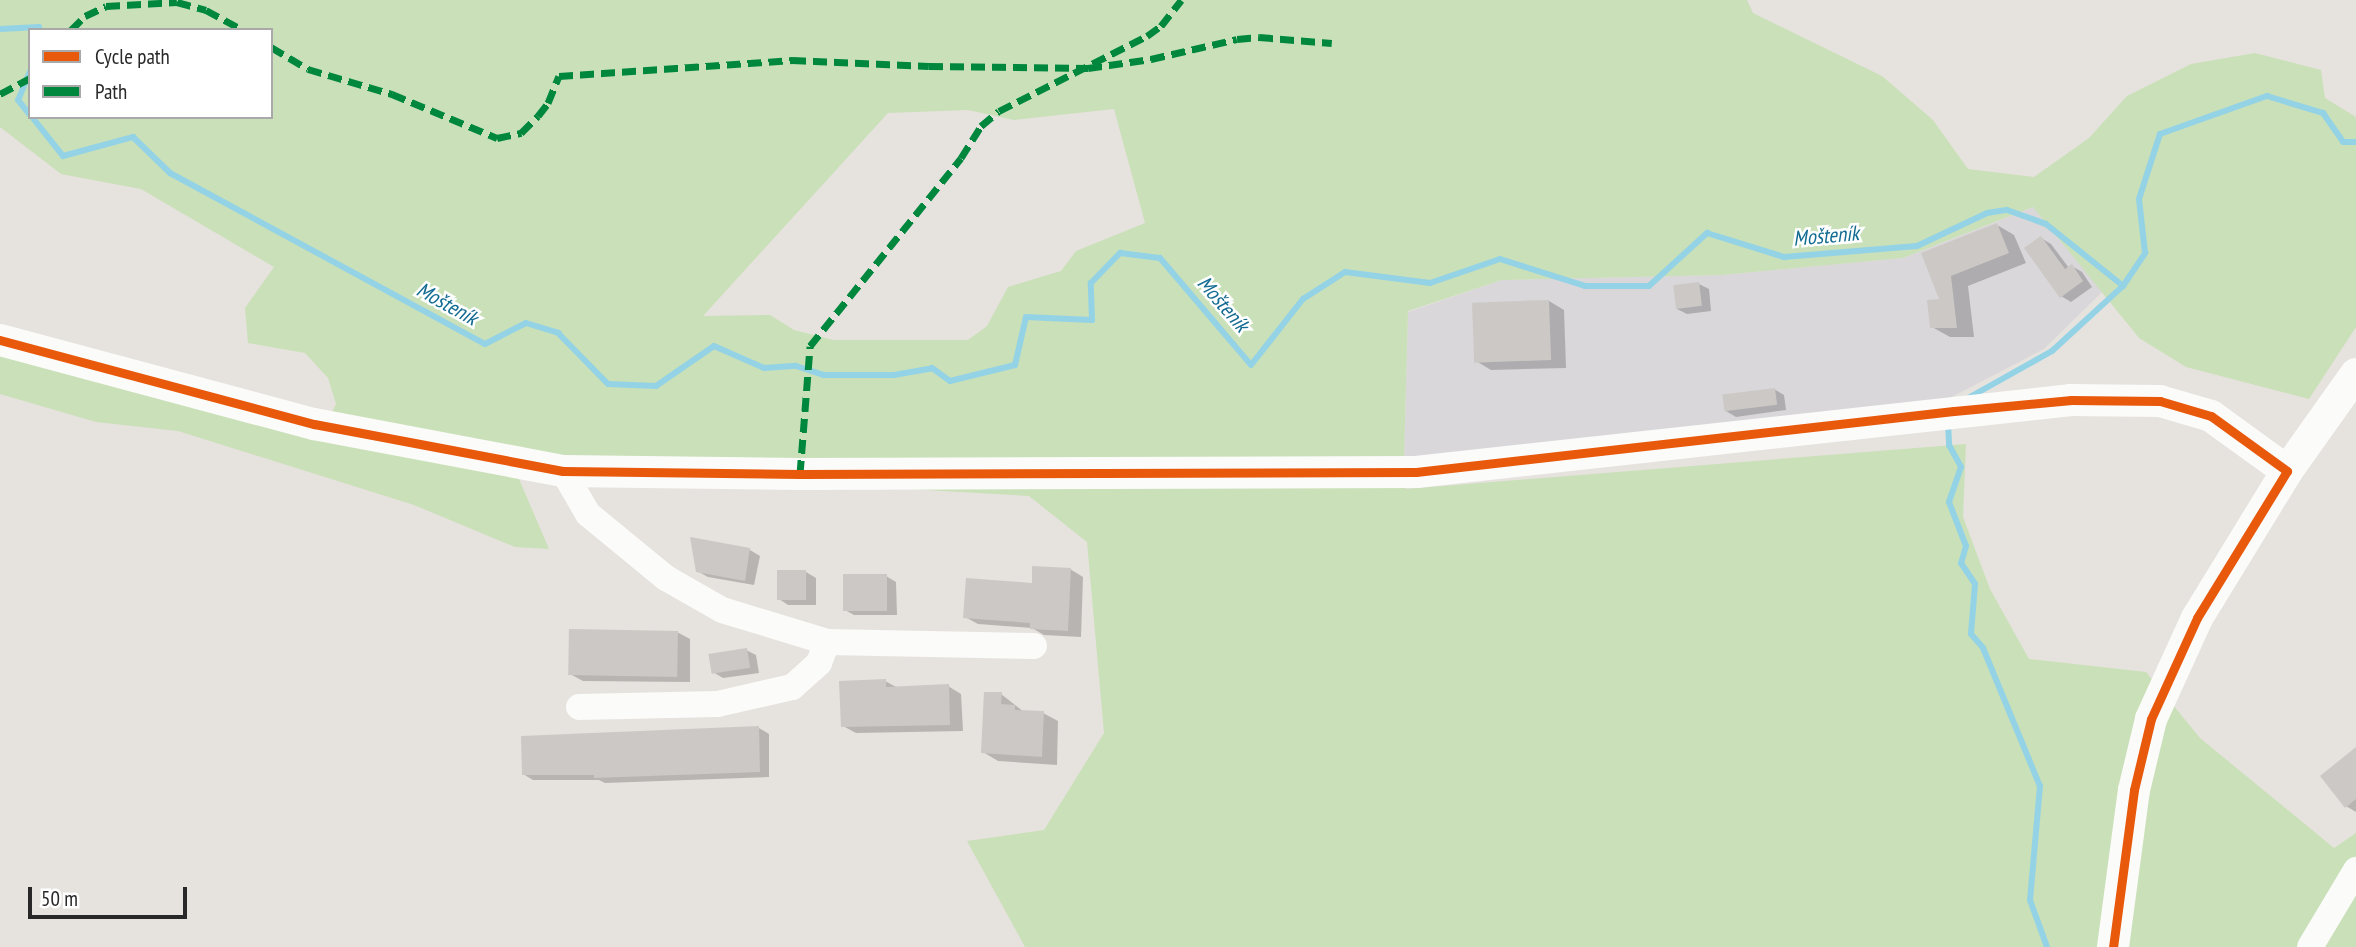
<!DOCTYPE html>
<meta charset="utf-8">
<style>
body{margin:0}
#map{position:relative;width:2356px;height:947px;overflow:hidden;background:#e6e2de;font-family:"PT Sans Narrow",sans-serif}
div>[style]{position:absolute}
.industrial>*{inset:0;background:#dad7da}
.green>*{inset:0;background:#cae0b8}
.shadow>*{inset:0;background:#0003}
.stream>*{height:6px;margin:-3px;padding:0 3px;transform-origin:3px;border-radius:3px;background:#94d3e6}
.building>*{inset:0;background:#cbc8c5;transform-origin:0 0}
.minor>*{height:26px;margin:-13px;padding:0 13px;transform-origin:13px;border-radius:13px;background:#fbfbfa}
.tertiary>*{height:32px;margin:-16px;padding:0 16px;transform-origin:16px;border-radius:16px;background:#fbfbfa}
.quiet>*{height:7px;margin-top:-3.5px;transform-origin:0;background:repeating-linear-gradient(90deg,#00873e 0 14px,transparent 0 21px)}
.cycleway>*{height:9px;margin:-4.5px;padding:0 4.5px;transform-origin:4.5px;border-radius:4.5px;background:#e8590c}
span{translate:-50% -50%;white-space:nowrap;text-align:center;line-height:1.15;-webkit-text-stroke:5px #fff;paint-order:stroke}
.water-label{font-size:21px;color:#136b92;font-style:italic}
.legend{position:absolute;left:28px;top:28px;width:245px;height:91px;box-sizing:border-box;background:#fff;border:2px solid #a9a9a9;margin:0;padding:9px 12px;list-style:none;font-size:21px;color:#282828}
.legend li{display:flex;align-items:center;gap:14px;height:35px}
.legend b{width:35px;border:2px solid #a9a9a9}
.scale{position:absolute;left:28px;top:887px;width:159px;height:32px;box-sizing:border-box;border:4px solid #282828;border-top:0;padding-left:9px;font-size:21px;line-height:24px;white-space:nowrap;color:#282828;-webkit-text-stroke:5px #fff;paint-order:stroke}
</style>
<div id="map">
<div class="industrial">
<div style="clip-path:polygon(2034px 207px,2103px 291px,2044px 349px,1940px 403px,1404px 461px,1408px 312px,1502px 280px,1722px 275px,1903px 258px)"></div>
</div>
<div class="green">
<div style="clip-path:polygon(evenodd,0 0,1747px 0,1753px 13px,1882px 76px,1933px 120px,1968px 169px,2034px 177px,2089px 138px,2127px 96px,2191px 64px,2255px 53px,2321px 70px,2325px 98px,2356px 117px,2356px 327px,2309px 399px,2186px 367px,2139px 338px,2033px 207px,1903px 258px,1722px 275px,1502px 280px,1408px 311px,1404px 461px,1406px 489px,1966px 444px,1963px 517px,1990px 589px,2029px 659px,2146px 672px,2200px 738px,2334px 848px,2356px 833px,2356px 947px,1025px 947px,967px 841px,1044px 830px,1104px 733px,1087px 542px,1029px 496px,786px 482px,519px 479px,549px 549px,515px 547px,414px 505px,178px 431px,96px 422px,0 394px,0 352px,320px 438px,336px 404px,328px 378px,305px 353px,248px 343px,245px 308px,274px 267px,141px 189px,61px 174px,0 127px,0 0,30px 30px,271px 30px,271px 117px,30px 117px,30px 30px,0 0,1114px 109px,1145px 223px,1076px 251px,1061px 271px,1008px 287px,987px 326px,968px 340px,833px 340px,794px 330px,770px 315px,703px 316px,888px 113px,968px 110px,1014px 120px,1114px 109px)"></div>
</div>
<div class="shadow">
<div style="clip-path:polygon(1997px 225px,2014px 235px,2026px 263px,1968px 286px,1974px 337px,1950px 337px,1932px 327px,1942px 300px,1923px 254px)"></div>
<div style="clip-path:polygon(2041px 238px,2051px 244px,2069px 268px,2072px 266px,2082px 272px,2092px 287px,2071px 302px,2061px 296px)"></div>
<div style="clip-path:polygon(1699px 284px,1709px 289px,1711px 311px,1687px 314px,1677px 309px)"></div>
<div style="clip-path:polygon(1549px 301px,1564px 310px,1566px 368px,1491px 370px,1476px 361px)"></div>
<div style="clip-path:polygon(1774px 389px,1784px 395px,1786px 410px,1736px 417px,1726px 411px)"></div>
<div style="clip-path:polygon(693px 539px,750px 550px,760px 556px,754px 585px,708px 577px,697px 571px)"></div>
<div style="clip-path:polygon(1070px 569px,1083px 577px,1081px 637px,1044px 635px,1032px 628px,978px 624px,965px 617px)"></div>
<div style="clip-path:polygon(806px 572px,816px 578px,816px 605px,788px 605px,779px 599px)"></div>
<div style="clip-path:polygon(886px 576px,896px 582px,897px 615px,854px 615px,845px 610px)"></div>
<div style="clip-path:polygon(677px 632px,690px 639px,690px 682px,583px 681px,570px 674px)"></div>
<div style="clip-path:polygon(746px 650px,756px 655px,759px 673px,723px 678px,713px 672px)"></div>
<div style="clip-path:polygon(885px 681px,898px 688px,948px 686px,961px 694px,963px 731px,856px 733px,843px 726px)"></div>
<div style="clip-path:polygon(1001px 694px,1024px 712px,1043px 713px,1058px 721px,1057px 765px,998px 761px,983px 752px)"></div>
<div style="clip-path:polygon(759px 728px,769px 734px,769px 777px,605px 783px,599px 780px,533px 780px,523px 774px)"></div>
<div style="clip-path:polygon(2356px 749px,2356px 812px,2346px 806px)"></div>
</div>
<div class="stream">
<div style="left:0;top:29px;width:39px;rotate:-3deg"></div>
<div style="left:39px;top:27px;width:3px;rotate:90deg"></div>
<div style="left:30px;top:71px;width:31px;rotate:112deg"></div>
<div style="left:18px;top:100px;width:19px;rotate:51deg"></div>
<div style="left:32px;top:117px;width:50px;rotate:51.5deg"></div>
<div style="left:63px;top:156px;width:73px;rotate:-15.2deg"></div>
<div style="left:133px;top:137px;width:52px;rotate:44.2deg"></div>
<div style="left:170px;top:173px;width:358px;rotate:28.5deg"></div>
<div style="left:485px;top:344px;width:46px;rotate:-27.1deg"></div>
<div style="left:526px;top:323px;width:34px;rotate:17deg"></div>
<div style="left:558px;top:333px;width:71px;rotate:45.6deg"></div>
<div style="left:608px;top:384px;width:48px;rotate:2.4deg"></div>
<div style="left:656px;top:386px;width:70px;rotate:-34.6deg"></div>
<div style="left:714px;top:346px;width:55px;rotate:23.7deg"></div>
<div style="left:764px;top:368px;width:32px;rotate:-4deg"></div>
<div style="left:796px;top:366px;width:28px;rotate:18deg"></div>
<div style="left:823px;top:375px;width:71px"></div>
<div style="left:894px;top:375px;width:39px;rotate:-10deg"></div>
<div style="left:932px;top:368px;width:22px;rotate:36deg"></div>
<div style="left:950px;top:381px;width:67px;rotate:-13.8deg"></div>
<div style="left:1015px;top:365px;width:49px;rotate:-77.1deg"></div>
<div style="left:1026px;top:317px;width:66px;rotate:2.6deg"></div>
<div style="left:1092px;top:320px;width:37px;rotate:-92deg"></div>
<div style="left:1091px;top:283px;width:42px;rotate:-46deg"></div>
<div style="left:1120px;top:253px;width:40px;rotate:7.1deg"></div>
<div style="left:1160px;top:258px;width:140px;rotate:49.6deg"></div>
<div style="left:1251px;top:365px;width:84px;rotate:-51.8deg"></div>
<div style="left:1303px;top:299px;width:50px;rotate:-32.7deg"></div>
<div style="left:1345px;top:272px;width:86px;rotate:7.4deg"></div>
<div style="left:1430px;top:283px;width:74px;rotate:-18.9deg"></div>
<div style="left:1500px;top:259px;width:89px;rotate:17.6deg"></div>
<div style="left:1585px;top:286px;width:64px"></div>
<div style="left:1649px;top:286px;width:79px;rotate:-42.4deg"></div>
<div style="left:1707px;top:233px;width:81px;rotate:17.3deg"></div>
<div style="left:1784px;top:257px;width:133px;rotate:-4.7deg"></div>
<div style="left:1917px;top:246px;width:77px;rotate:-25.2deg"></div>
<div style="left:1987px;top:213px;width:20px;rotate:-9deg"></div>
<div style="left:2007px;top:210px;width:41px;rotate:19.7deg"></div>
<div style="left:2046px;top:224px;width:99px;rotate:38.8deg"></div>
<div style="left:1970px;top:397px;width:94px;rotate:-29.3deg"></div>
<div style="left:2052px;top:351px;width:96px;rotate:-42.5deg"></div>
<div style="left:2123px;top:286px;width:40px;rotate:-56deg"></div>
<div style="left:2145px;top:253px;width:54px;rotate:-96.3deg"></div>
<div style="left:2139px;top:199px;width:68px;rotate:-72.1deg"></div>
<div style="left:2160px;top:134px;width:114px;rotate:-19.6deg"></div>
<div style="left:2267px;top:96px;width:59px;rotate:16.9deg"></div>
<div style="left:2323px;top:113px;width:35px;rotate:55deg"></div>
<div style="left:2343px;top:142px;width:13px"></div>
<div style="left:1948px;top:423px;width:22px;rotate:87deg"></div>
<div style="left:1949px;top:445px;width:25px;rotate:61deg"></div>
<div style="left:1961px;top:467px;width:37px;rotate:109deg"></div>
<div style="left:1949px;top:502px;width:47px;rotate:68.9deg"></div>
<div style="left:1966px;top:546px;width:18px;rotate:106deg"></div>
<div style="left:1961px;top:563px;width:25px;rotate:56deg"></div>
<div style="left:1975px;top:584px;width:50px;rotate:94.6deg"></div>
<div style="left:1971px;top:634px;width:18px;rotate:49deg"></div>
<div style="left:1983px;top:648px;width:149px;rotate:67.6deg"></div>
<div style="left:2040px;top:786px;width:114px;rotate:95deg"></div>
<div style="left:2030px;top:900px;width:50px;rotate:70.1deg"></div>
</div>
<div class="building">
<div style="clip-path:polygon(1997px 223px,2009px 253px,1951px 276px,1957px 328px,1930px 328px,1927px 300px,1939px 299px,1921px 253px)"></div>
<div style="clip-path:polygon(2041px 236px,2065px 269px,2072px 264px,2083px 281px,2060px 298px,2024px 248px)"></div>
<div style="left:1699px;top:282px;width:24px;height:26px;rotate:83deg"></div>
<div style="left:1549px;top:300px;width:60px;height:77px;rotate:88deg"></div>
<div style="left:1775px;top:388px;width:17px;height:53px;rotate:83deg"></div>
<div style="clip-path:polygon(690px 537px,750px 548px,745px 581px,696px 572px)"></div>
<div style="clip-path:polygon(1032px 566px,1071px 568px,1068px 631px,1030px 629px,1030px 623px,963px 618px,966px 578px,1032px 583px)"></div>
<div style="left:777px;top:570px;width:29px;height:30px"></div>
<div style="left:843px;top:574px;width:44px;height:37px"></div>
<div style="left:569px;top:629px;width:109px;height:46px;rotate:1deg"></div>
<div style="left:747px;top:648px;width:20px;height:39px;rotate:81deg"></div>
<div style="clip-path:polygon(886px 679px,886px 687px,949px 684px,950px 725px,841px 727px,839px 681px)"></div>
<div style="clip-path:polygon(984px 692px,1002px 692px,1001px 704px,1015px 705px,1015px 710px,1044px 711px,1042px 757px,981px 753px)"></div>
<div style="clip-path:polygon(759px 726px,760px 772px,594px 778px,594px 775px,522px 775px,521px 736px)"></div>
<div style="clip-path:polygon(2356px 747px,2356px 799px,2345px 808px,2320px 776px)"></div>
</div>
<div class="minor">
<div style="left:563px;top:471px;width:50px;rotate:59.8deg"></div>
<div style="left:588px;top:514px;width:101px;rotate:39.4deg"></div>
<div style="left:666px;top:578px;width:64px;rotate:29.7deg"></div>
<div style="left:722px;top:610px;width:110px;rotate:16.9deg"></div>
<div style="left:827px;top:642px;width:22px;rotate:111deg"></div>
<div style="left:819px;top:663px;width:36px;rotate:138deg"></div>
<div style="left:792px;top:687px;width:77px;rotate:167.2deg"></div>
<div style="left:717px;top:704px;width:138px;rotate:178.8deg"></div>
<div style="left:827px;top:642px;width:207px;rotate:1.1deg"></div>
<div style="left:2310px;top:947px;width:90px;rotate:-59.1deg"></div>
</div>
<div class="tertiary">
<div style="left:0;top:340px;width:325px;rotate:15deg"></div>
<div style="left:314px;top:424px;width:253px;rotate:10.7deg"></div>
<div style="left:563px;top:471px;width:237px;rotate:0.7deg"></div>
<div style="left:800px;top:474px;width:616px;rotate:-0.19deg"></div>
<div style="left:1416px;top:472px;width:659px;rotate:-6.27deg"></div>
<div style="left:2071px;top:400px;width:89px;rotate:0.6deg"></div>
<div style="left:2160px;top:401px;width:53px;rotate:16.4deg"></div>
<div style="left:2211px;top:416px;width:94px;rotate:35.9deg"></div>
<div style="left:2113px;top:947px;width:158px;rotate:-82.4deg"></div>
<div style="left:2134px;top:790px;width:73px;rotate:-76.5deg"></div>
<div style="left:2151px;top:719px;width:111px;rotate:-65.5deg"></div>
<div style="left:2197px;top:618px;width:172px;rotate:-58.5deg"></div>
<div style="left:2287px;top:471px;width:119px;rotate:-54.6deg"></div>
</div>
<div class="quiet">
<div style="left:71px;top:30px;width:20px;rotate:-45deg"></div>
<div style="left:85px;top:16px;width:23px;rotate:-25deg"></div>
<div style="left:106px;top:6px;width:71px;rotate:-3.2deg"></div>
<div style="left:177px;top:2px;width:30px;rotate:15deg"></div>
<div style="left:206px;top:10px;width:42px;rotate:28.4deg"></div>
<div style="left:271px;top:47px;width:43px;rotate:30.7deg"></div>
<div style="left:308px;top:69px;width:88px;rotate:16.6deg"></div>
<div style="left:392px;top:94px;width:114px;rotate:22.7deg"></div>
<div style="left:497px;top:138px;width:25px;rotate:-12deg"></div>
<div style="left:521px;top:133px;width:24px;rotate:-45deg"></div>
<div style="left:538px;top:116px;width:16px;rotate:-52deg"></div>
<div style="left:548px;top:103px;width:29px;rotate:-68deg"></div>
<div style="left:559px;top:76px;width:234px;rotate:-3.9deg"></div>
<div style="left:792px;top:60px;width:137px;rotate:2.5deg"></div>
<div style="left:929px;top:66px;width:159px;rotate:0.7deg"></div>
<div style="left:1088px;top:68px;width:64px;rotate:-8.1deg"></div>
<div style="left:1151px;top:59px;width:88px;rotate:-13.1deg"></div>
<div style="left:1237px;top:39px;width:22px;rotate:-5deg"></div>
<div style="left:1259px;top:37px;width:73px;rotate:4.7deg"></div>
<div style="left:0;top:94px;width:34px;rotate:-28deg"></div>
<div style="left:800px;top:474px;width:128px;rotate:-85.5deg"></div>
<div style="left:810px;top:346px;width:241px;rotate:-51.2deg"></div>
<div style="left:961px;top:158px;width:38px;rotate:-58deg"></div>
<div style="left:981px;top:126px;width:23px;rotate:-40deg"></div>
<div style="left:999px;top:111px;width:166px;rotate:-26.9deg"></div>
<div style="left:1147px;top:36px;width:17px;rotate:-36deg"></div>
<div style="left:1161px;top:26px;width:33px;rotate:-52deg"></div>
</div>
<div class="cycleway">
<div style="left:0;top:340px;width:325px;rotate:15deg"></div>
<div style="left:314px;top:424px;width:253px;rotate:10.7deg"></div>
<div style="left:563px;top:471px;width:237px;rotate:0.7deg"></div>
<div style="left:800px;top:474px;width:616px;rotate:-0.19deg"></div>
<div style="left:1416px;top:472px;width:541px;rotate:-6.47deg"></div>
<div style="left:1954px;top:411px;width:118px;rotate:-5.4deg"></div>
<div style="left:2071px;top:400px;width:89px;rotate:0.6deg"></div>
<div style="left:2160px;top:401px;width:53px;rotate:16.4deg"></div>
<div style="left:2211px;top:416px;width:94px;rotate:35.9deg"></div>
<div style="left:2287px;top:471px;width:172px;rotate:121.5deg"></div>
<div style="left:2197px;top:618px;width:111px;rotate:114.5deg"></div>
<div style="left:2151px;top:719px;width:73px;rotate:103.5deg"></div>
<div style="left:2134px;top:790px;width:158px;rotate:97.6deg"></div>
</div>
<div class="water-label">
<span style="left:1826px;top:236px;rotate:-5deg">Mošteník</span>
<span style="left:447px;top:304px;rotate:29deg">Mošteník</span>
<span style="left:1223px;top:304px;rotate:49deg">Mošteník</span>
</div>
<ul class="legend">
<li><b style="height:9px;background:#e8590c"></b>Cycle path</li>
<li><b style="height:9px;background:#00873e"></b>Path</li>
</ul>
<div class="scale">50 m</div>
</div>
